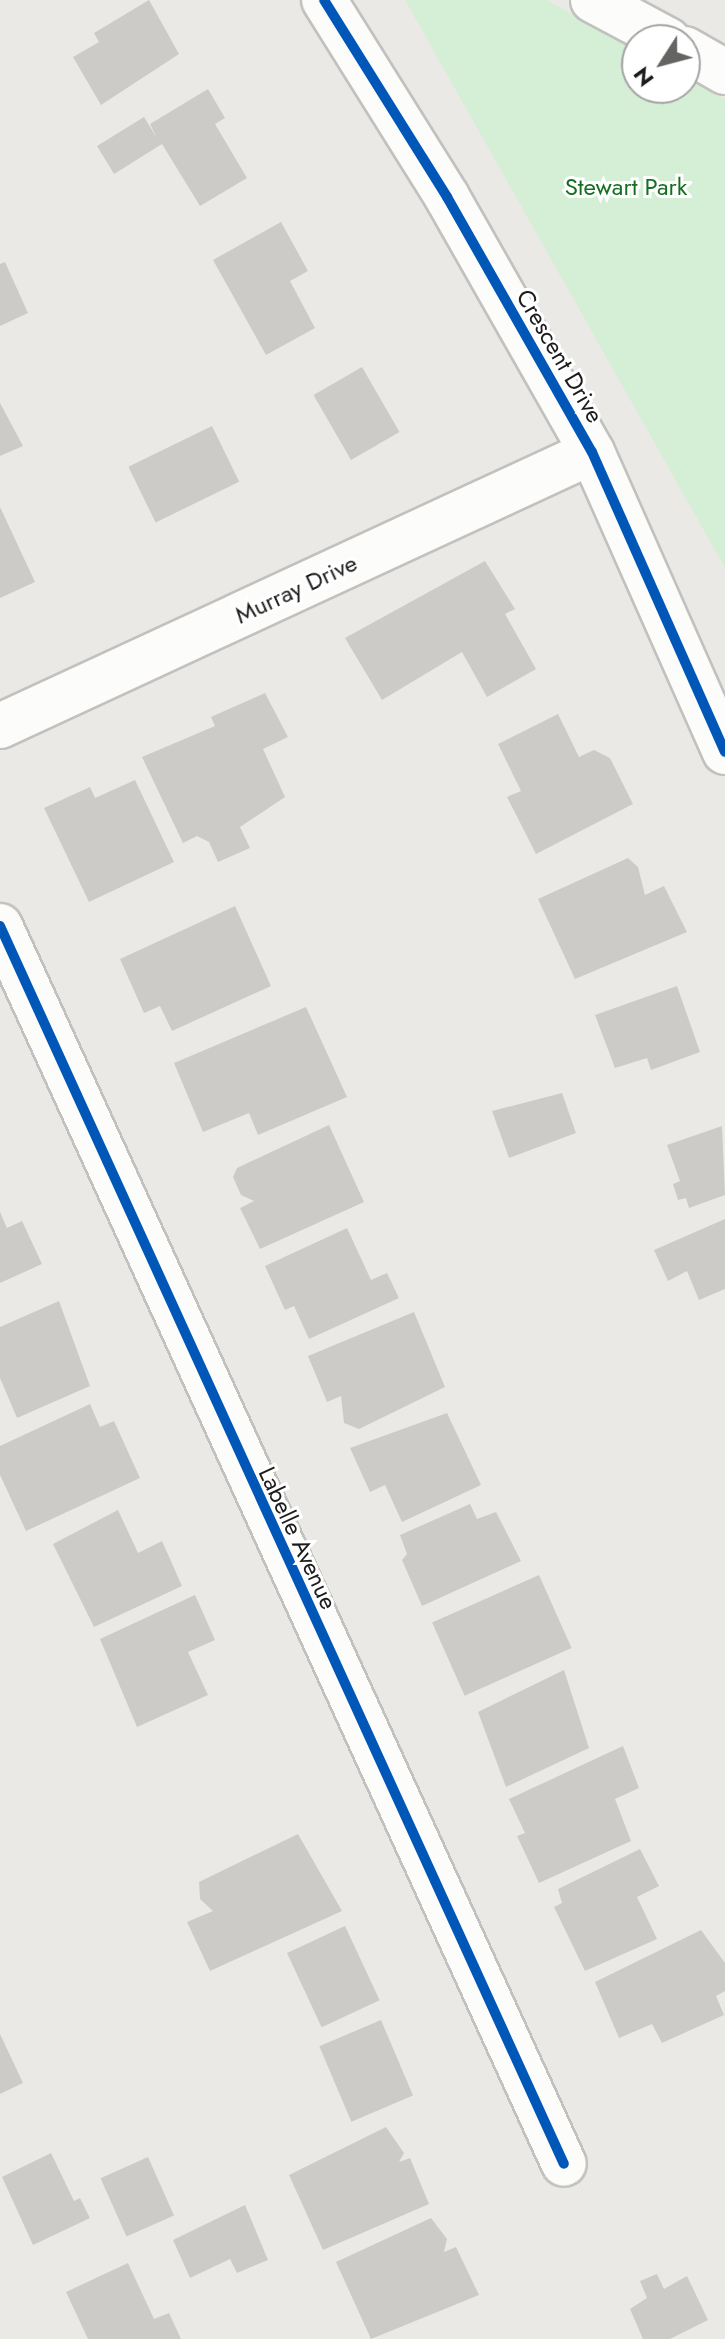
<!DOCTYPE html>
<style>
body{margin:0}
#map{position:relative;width:725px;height:2339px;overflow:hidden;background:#ebe9e5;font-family:Jost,sans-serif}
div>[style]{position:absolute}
.park>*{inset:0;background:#d5eed6}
.building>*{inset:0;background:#cdcbc8;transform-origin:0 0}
.roads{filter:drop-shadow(2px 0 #c2c1bf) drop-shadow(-2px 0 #c2c1bf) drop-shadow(0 2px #c2c1bf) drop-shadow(0 -2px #c2c1bf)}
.minor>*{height:44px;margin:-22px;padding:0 22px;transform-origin:22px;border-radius:22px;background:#fcfcfb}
.cycleway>*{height:10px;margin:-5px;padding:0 5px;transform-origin:5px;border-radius:5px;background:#0057b8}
span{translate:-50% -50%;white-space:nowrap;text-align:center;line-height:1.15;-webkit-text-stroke:6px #fff;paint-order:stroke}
.park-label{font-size:24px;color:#166f21}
.street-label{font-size:24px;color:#1c1c1c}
.north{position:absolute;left:621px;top:24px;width:80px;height:80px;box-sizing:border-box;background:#fff;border:2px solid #a4a4a4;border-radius:50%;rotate:234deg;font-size:22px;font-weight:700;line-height:32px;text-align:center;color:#1c1c1c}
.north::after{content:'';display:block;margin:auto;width:28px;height:36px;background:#646462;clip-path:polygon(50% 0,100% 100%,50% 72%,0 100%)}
</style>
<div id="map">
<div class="park">
<div style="clip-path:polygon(405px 0,547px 0,637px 50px,637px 88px,685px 88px,685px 77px,725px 99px,725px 568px)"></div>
</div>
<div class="building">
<div style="clip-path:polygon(149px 0,179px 54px,101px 105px,73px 57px,99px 42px,94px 33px)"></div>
<div style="clip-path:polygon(208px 89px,225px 118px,215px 124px,247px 178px,200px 206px,162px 144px,114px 174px,97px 146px,144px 117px,157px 138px,150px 124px)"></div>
<div style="clip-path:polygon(281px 222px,308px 271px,290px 281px,315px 328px,266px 355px,213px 260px)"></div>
<div style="clip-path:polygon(5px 262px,28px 313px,0 326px,0 264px)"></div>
<div style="left:362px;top:367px;width:75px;height:56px;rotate:60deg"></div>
<div style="clip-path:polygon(0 403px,23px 446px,0 456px)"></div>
<div style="left:212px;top:426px;width:62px;height:93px;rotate:64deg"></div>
<div style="clip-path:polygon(0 507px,35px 582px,0 598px)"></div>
<div style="clip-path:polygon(485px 561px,515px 609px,505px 614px,536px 669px,487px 697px,462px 652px,382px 700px,345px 638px)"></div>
<div style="clip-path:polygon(265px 693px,288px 737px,263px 749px,285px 797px,240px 827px,250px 848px,218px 862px,209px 842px,197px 836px,183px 843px,142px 757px,215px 726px,211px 717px)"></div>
<div style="clip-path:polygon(558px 714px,579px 757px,594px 750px,610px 758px,633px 804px,536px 854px,507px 797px,521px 791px,498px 744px)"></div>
<div style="clip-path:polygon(135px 780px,174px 862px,89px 902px,44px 808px,90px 787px,95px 798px)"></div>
<div style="clip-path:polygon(628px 858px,638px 867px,645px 895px,664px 886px,687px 932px,575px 979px,538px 899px)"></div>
<div style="clip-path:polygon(235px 906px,271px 986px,172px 1031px,160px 1006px,144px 1013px,120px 959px)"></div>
<div style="clip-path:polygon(677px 986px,700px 1052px,651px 1070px,647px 1058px,615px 1068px,595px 1015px)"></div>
<div style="clip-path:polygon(306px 1007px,347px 1097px,258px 1135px,249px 1113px,203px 1132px,174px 1063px)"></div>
<div style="clip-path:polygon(562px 1093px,576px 1133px,509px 1158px,492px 1111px)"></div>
<div style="clip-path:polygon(329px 1125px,364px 1202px,260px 1249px,240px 1208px,254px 1201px,241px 1195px,233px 1177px,237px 1168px)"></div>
<div style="clip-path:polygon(722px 1126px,725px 1195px,689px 1208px,686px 1198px,678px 1200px,673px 1184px,680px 1181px,667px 1145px)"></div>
<div style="clip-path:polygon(0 1212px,7px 1228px,22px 1221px,42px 1264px,0 1283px)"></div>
<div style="clip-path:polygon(725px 1219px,725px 1289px,699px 1300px,687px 1271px,668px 1281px,654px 1250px)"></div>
<div style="clip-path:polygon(347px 1228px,371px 1280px,387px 1273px,399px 1298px,309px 1339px,294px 1306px,285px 1310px,265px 1266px)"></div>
<div style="clip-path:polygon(59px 1301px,90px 1386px,17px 1418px,0 1378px,0 1327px)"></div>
<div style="clip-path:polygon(414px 1312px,445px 1387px,359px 1429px,344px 1423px,341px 1396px,327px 1402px,308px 1356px)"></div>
<div style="clip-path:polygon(90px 1404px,100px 1427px,114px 1421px,140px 1478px,26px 1531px,0 1475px,0 1446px)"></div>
<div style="clip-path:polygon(447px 1413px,481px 1485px,402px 1522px,385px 1485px,370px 1492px,350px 1448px)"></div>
<div style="clip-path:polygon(470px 1504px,477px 1519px,496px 1512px,521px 1561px,422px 1606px,402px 1560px,407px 1554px,400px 1535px)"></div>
<div style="clip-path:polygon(118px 1510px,138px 1553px,162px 1541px,182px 1586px,94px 1627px,53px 1544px)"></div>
<div style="left:539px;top:1575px;width:80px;height:117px;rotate:66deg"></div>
<div style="clip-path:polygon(195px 1595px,215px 1640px,188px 1652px,208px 1695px,137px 1727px,100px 1639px)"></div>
<div style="clip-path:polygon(564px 1670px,589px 1748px,506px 1787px,478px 1712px)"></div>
<div style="clip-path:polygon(623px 1746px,639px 1788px,615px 1799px,631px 1841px,539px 1883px,517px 1836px,525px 1833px,509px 1799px)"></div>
<div style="clip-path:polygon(298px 1834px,342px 1911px,210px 1971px,187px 1922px,213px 1911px,200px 1899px,199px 1882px)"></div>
<div style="clip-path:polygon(640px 1849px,659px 1886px,637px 1897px,657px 1939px,585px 1971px,554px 1907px,562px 1903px,558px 1889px)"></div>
<div style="left:345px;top:1926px;width:82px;height:64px;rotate:65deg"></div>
<div style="clip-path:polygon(701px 1930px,725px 1963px,725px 1991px,716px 1996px,724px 2015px,662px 2043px,652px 2024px,619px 2038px,595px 1982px)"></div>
<div style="left:381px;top:2020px;width:82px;height:67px;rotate:67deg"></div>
<div style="clip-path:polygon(0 2034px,23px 2083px,0 2094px)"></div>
<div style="clip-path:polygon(386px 2127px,404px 2153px,399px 2162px,410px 2158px,429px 2204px,323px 2250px,289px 2175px)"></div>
<div style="clip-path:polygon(51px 2153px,74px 2201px,80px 2198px,90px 2218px,33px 2245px,2px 2177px)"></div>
<div style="left:148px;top:2157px;width:64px;height:52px;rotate:66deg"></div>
<div style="clip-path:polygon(245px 2205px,268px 2260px,237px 2273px,230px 2259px,190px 2278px,173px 2240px)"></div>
<div style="clip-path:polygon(431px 2218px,447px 2239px,444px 2252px,456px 2247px,479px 2295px,371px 2339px,336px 2262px)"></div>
<div style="clip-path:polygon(128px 2263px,154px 2319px,169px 2313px,181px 2339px,88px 2339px,66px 2292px)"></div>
<div style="clip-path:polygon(657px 2274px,664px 2289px,687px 2276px,708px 2320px,670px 2339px,643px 2339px,630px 2309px,647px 2298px,640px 2281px)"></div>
</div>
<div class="roads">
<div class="minor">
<div style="left:324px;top:0;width:232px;rotate:58deg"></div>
<div style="left:447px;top:197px;width:293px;rotate:60.4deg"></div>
<div style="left:592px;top:452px;width:328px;rotate:66.1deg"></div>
<div style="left:593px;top:0;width:85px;rotate:28.1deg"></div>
<div style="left:685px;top:49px;width:46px;rotate:29.9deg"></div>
<div style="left:0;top:726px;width:652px;rotate:-24.84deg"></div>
<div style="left:0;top:926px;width:1360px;rotate:65.51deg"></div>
</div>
</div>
<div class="cycleway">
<div style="left:324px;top:0;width:232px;rotate:58deg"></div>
<div style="left:447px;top:197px;width:293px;rotate:60.4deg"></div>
<div style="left:592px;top:452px;width:328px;rotate:66.1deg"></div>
<div style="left:0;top:926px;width:1360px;rotate:65.51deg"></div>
</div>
<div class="park-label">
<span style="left:626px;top:187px">Stewart Park</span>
</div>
<div class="street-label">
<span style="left:560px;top:356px;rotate:60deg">Crescent Drive</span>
<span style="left:296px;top:589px;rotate:-25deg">Murray Drive</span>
<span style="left:298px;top:1538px;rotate:65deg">Labelle Avenue</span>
</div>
<div class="north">N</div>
</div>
